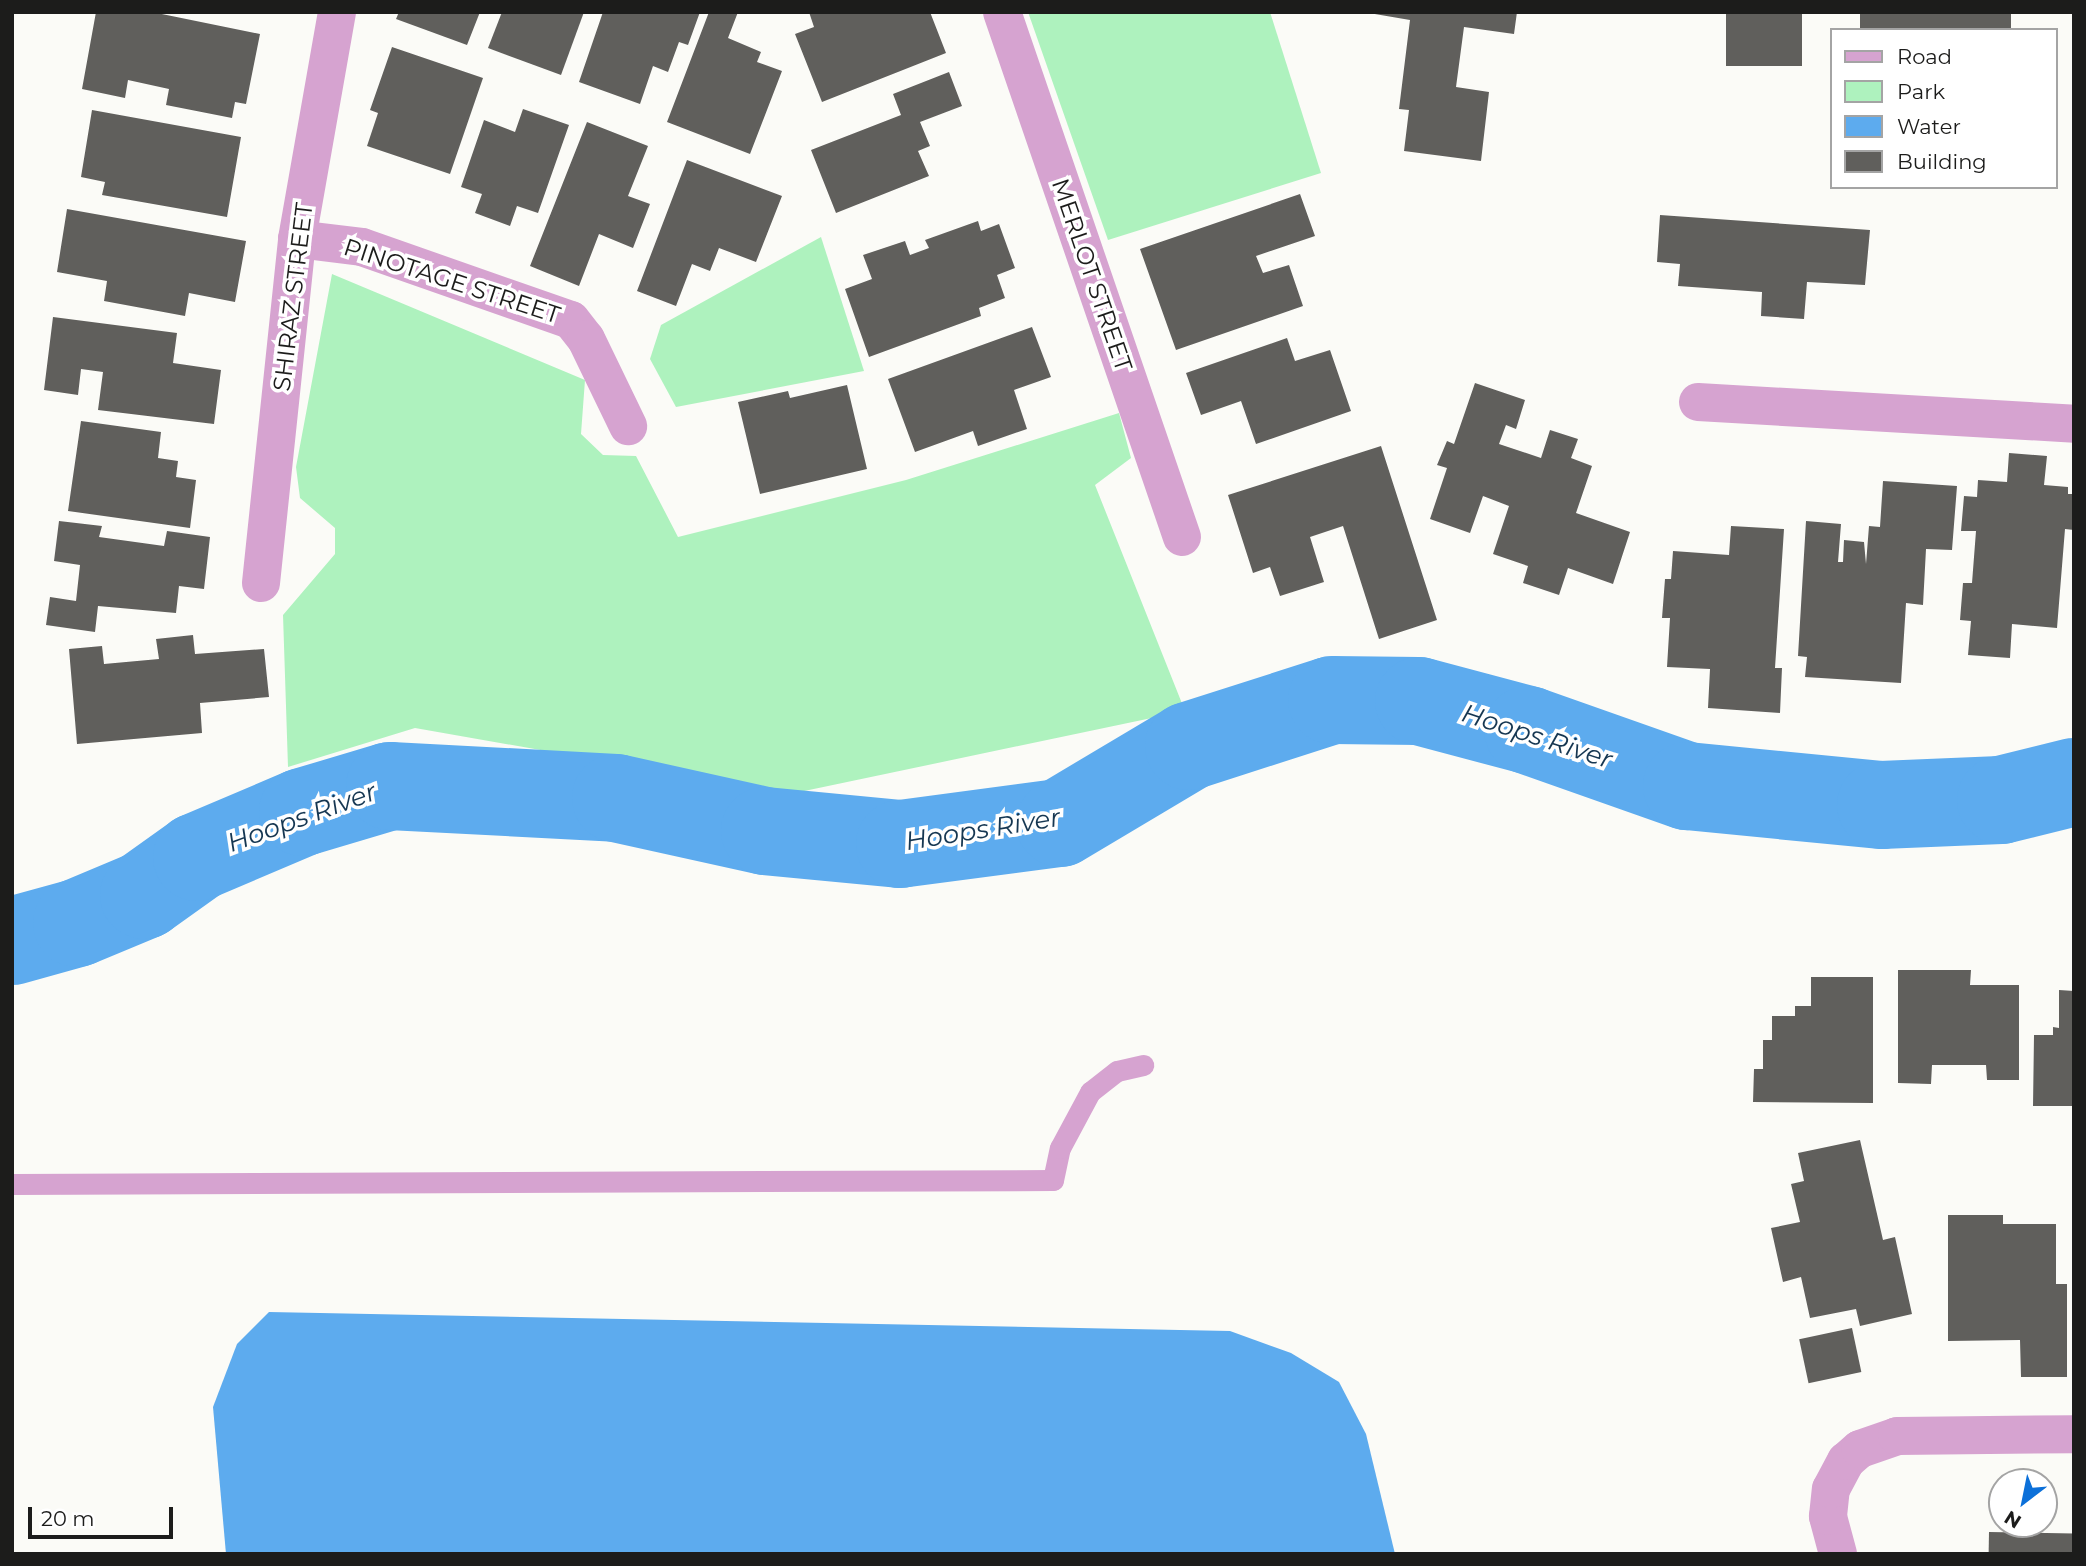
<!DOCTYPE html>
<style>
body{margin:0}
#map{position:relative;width:2086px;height:1566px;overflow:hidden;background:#fbfbf7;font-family:Montserrat,sans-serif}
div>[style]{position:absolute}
.green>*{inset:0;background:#aef2be}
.water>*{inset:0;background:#5dabee}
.river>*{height:88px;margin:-44px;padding:0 44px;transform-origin:44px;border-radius:44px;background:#5dabee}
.building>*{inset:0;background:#605f5c;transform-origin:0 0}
.lane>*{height:21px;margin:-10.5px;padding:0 10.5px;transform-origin:10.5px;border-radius:10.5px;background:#d6a3d0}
.street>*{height:38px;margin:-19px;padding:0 19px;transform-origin:19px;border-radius:19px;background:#d6a3d0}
span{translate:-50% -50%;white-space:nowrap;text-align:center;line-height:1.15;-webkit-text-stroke:7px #fff;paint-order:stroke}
.street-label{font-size:24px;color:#1c1c1b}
.water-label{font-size:26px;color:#163752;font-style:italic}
.frame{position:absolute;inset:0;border:14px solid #1c1c1b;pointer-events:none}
.legend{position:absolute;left:1830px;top:28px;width:228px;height:161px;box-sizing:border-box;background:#fff;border:2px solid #a4a4a4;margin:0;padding:9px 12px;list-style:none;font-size:21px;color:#1c1c1b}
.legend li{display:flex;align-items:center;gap:14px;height:35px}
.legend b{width:35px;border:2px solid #a4a4a4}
.north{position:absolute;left:1988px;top:1468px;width:70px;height:70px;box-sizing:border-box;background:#fff;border:2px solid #a4a4a4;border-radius:50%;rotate:212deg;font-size:19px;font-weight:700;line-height:28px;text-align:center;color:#1c1c1b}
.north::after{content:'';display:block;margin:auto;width:24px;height:32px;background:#0c70d9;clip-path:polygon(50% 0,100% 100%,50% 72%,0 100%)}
.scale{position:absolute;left:28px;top:1507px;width:145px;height:32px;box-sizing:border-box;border:4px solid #1c1c1b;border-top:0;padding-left:9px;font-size:21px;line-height:24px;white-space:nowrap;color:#1c1c1b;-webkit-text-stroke:5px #fff;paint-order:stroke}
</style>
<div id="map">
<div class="green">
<div style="clip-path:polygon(1028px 12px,1270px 12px,1321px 173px,1108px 240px)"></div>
<div style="clip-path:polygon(821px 237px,864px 371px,676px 407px,650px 359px,661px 325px)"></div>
<div style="clip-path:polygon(332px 274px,585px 380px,581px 434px,603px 455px,636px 456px,678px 537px,906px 480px,1119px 413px,1131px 458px,1095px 485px,1185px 711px,790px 794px,415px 728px,288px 767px,283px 615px,335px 554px,335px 528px,300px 498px,296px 467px)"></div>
</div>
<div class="water">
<div style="clip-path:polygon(269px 1312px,1230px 1331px,1291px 1353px,1339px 1382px,1366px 1434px,1395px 1554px,226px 1554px,213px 1407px,237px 1344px)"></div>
</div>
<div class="river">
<div style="left:12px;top:941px;width:67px;rotate:-15.5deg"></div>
<div style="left:77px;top:923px;width:73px;rotate:-22.7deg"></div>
<div style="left:144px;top:895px;width:65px;rotate:-35.6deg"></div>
<div style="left:197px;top:857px;width:115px;rotate:-23deg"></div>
<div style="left:303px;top:812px;width:91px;rotate:-16.6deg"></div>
<div style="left:390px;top:786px;width:226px;rotate:3deg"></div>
<div style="left:616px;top:798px;width:153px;rotate:12.5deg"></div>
<div style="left:765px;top:831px;width:136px;rotate:5.5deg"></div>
<div style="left:900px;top:844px;width:161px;rotate:-7.5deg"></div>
<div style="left:1060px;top:823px;width:150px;rotate:-30.8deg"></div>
<div style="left:1189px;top:746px;width:150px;rotate:-17.8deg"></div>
<div style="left:1332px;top:700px;width:87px;rotate:0.7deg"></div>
<div style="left:1419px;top:701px;width:113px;rotate:14.9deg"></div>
<div style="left:1528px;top:730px;width:169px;rotate:19.4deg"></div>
<div style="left:1687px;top:786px;width:195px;rotate:5.6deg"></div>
<div style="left:1881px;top:805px;width:120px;rotate:-2.4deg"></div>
<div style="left:2001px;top:800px;width:75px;rotate:-13.9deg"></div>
</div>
<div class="building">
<div style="clip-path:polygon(96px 12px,152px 12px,260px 34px,246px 104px,235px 102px,232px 118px,166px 105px,169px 89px,128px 80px,125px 98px,82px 89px)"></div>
<div style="clip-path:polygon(399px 12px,480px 12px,467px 45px,396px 19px)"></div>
<div style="clip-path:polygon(502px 12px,584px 12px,561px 75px,488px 48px)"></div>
<div style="clip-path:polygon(603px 12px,700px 12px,688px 45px,679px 42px,668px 72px,653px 66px,640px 104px,579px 82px)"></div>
<div style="clip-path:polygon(709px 12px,738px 12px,728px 38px,761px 52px,757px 62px,782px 71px,750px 154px,667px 122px)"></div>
<div style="clip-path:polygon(809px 12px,930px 12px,946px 53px,822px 102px,795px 34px,814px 27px)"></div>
<div style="clip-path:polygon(1363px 12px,1517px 12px,1514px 34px,1464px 27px,1456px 87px,1489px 92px,1481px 161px,1404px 151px,1409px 110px,1399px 109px,1410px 20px)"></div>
<div style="left:1726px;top:12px;width:76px;height:54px"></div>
<div style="left:1860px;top:12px;width:151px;height:18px"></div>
<div style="clip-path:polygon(392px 47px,483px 78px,450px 174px,367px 146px,378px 113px,370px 110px)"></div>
<div style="clip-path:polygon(949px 72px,962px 106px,920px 122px,930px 146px,918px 151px,929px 176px,836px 213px,811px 150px,901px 115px,893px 94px)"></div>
<div style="clip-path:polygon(523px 109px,569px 125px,538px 213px,517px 206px,510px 226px,475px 213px,482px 194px,461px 187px,484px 120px,515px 132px)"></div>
<div style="clip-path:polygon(92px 110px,241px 137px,227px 217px,102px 195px,105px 182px,81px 177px)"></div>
<div style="clip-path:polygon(587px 122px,648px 146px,628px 196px,650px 204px,633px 248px,599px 234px,579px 286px,530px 266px)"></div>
<div style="clip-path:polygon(687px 160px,782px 196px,756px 262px,719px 248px,710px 271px,692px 264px,676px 306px,637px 291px)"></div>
<div style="clip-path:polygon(1300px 194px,1315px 236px,1256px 256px,1263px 273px,1289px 265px,1303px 306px,1176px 350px,1140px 249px)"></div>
<div style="clip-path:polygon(67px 209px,246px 241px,235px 302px,189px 293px,185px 316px,104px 301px,107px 281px,57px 272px)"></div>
<div style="clip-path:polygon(1660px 215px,1870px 230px,1865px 285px,1807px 282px,1804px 319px,1761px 316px,1762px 292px,1678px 286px,1680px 264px,1657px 262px)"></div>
<div style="clip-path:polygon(978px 221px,981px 231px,999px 224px,1015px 268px,997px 275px,1005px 298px,979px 308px,981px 316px,869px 357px,845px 289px,872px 279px,863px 255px,905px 241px,910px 255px,929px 248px,925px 240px)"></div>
<div style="clip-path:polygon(53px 317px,177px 333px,173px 363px,221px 370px,214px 424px,98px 410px,103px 372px,81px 369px,78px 395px,44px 390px)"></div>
<div style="clip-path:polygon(1032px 327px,1051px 377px,1014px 390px,1027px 429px,978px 446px,973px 431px,915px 452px,888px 379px)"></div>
<div style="clip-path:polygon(1287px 338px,1295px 361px,1330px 350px,1351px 411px,1256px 444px,1241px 401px,1201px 415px,1186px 373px)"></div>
<div style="clip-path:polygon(1475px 383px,1525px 400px,1516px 429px,1506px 425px,1499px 444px,1541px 458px,1550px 430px,1578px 439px,1571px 458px,1592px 466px,1576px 513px,1630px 532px,1613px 584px,1568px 568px,1559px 595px,1523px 583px,1528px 566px,1493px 554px,1509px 506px,1483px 496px,1470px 533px,1430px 519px,1447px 468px,1437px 465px,1447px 441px,1454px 444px)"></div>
<div style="clip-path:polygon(847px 385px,867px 469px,760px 494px,738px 402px,788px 391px,790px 398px)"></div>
<div style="clip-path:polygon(81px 421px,161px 432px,158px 458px,178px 461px,176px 477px,196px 480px,190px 528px,68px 511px)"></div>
<div style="clip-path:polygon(1381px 446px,1437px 620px,1379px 639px,1343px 526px,1310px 537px,1324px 582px,1280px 596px,1270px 567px,1253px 573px,1228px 495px)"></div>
<div style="clip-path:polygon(2009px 453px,2047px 456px,2044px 485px,2068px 487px,2068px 494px,2074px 494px,2074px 530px,2065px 529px,2057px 628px,2012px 624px,2010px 658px,1968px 655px,1971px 621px,1960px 620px,1963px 583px,1972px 583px,1976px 531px,1961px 531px,1964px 496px,1977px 497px,1978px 480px,2007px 482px)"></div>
<div style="clip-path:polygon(1883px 481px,1957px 486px,1952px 550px,1926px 549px,1923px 605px,1906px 603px,1901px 683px,1805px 677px,1807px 657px,1798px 656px,1806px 521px,1841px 524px,1838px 562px,1843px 562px,1844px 540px,1864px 542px,1866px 564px,1869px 526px,1880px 527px)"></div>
<div style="clip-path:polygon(59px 521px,102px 526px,99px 537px,164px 546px,167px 531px,210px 537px,204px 589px,179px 586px,176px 613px,98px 606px,95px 632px,46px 625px,50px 597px,76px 601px,80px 565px,54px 561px)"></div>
<div style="clip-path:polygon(1731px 526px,1784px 529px,1775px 668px,1782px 668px,1780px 713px,1708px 708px,1710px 669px,1667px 667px,1670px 618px,1662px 618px,1665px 579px,1671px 579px,1673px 551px,1729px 555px)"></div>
<div style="clip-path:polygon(193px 635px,195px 654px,264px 649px,269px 697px,200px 703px,202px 733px,77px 744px,69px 649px,102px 646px,104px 664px,159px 659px,156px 639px)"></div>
<div style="clip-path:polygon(1898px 970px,1971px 970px,1970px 985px,2019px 985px,2019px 1080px,1987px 1080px,1986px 1065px,1932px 1065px,1931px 1084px,1898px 1083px)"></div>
<div style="clip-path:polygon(1811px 977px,1873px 977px,1873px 1103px,1753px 1102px,1754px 1069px,1763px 1069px,1763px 1040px,1772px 1040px,1772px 1016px,1795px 1016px,1795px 1006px,1811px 1006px)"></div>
<div style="clip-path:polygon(2059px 990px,2074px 991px,2074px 1106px,2033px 1106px,2034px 1035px,2053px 1035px,2053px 1027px,2059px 1028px)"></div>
<div style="clip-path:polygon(1860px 1140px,1883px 1240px,1895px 1237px,1912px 1314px,1860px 1326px,1856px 1309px,1810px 1318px,1801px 1277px,1783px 1282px,1771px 1228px,1800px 1222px,1791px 1184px,1804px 1181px,1798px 1153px)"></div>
<div style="clip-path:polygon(1948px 1215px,2003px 1215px,2003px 1224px,2056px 1224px,2056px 1284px,2067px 1284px,2067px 1377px,2021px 1377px,2020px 1340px,1948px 1341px)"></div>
<div style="left:1852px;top:1328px;width:45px;height:54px;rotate:78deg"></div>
<div style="left:1989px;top:1532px;width:85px;height:22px;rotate:1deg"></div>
</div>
<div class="lane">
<div style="left:12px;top:1184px;width:1041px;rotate:-0.22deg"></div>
<div style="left:1053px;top:1180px;width:33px;rotate:-78deg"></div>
<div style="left:1060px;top:1148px;width:64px;rotate:-61.8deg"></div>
<div style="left:1090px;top:1092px;width:34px;rotate:-38deg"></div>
<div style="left:1117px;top:1071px;width:27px;rotate:-13deg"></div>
</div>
<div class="street">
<div style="left:1002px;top:12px;width:555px;rotate:71.08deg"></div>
<div style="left:297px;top:239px;width:65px;rotate:7deg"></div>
<div style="left:362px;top:247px;width:221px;rotate:19.3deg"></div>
<div style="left:571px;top:320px;width:24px;rotate:52deg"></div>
<div style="left:586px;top:339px;width:97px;rotate:64.2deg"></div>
<div style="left:1698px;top:402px;width:377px;rotate:3.3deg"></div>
<div style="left:261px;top:583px;width:346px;rotate:-84deg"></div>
<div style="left:297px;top:239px;width:230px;rotate:-80deg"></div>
<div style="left:1838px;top:1554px;width:39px;rotate:-105deg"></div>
<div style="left:1828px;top:1516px;width:27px;rotate:-84deg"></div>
<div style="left:1831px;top:1489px;width:32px;rotate:-62deg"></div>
<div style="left:1846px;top:1461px;width:18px;rotate:-41deg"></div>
<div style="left:1860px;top:1449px;width:39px;rotate:-19deg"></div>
<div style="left:1897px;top:1436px;width:177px;rotate:-0.6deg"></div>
</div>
<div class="street-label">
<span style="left:1092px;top:275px;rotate:71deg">MERLOT STREET</span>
<span style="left:452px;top:281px;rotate:18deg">PINOTAGE STREET</span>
<span style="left:293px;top:297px;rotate:-83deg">SHIRAZ STREET</span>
</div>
<div class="water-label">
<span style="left:1537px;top:737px;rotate:18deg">Hoops River</span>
<span style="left:302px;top:818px;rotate:-20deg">Hoops River</span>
<span style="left:983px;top:830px;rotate:-9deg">Hoops River</span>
</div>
<div class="frame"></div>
<ul class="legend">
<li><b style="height:9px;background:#d6a3d0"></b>Road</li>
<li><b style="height:19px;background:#aef2be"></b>Park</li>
<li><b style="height:19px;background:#5dabee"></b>Water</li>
<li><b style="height:19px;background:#605f5c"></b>Building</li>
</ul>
<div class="north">N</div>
<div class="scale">20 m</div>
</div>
